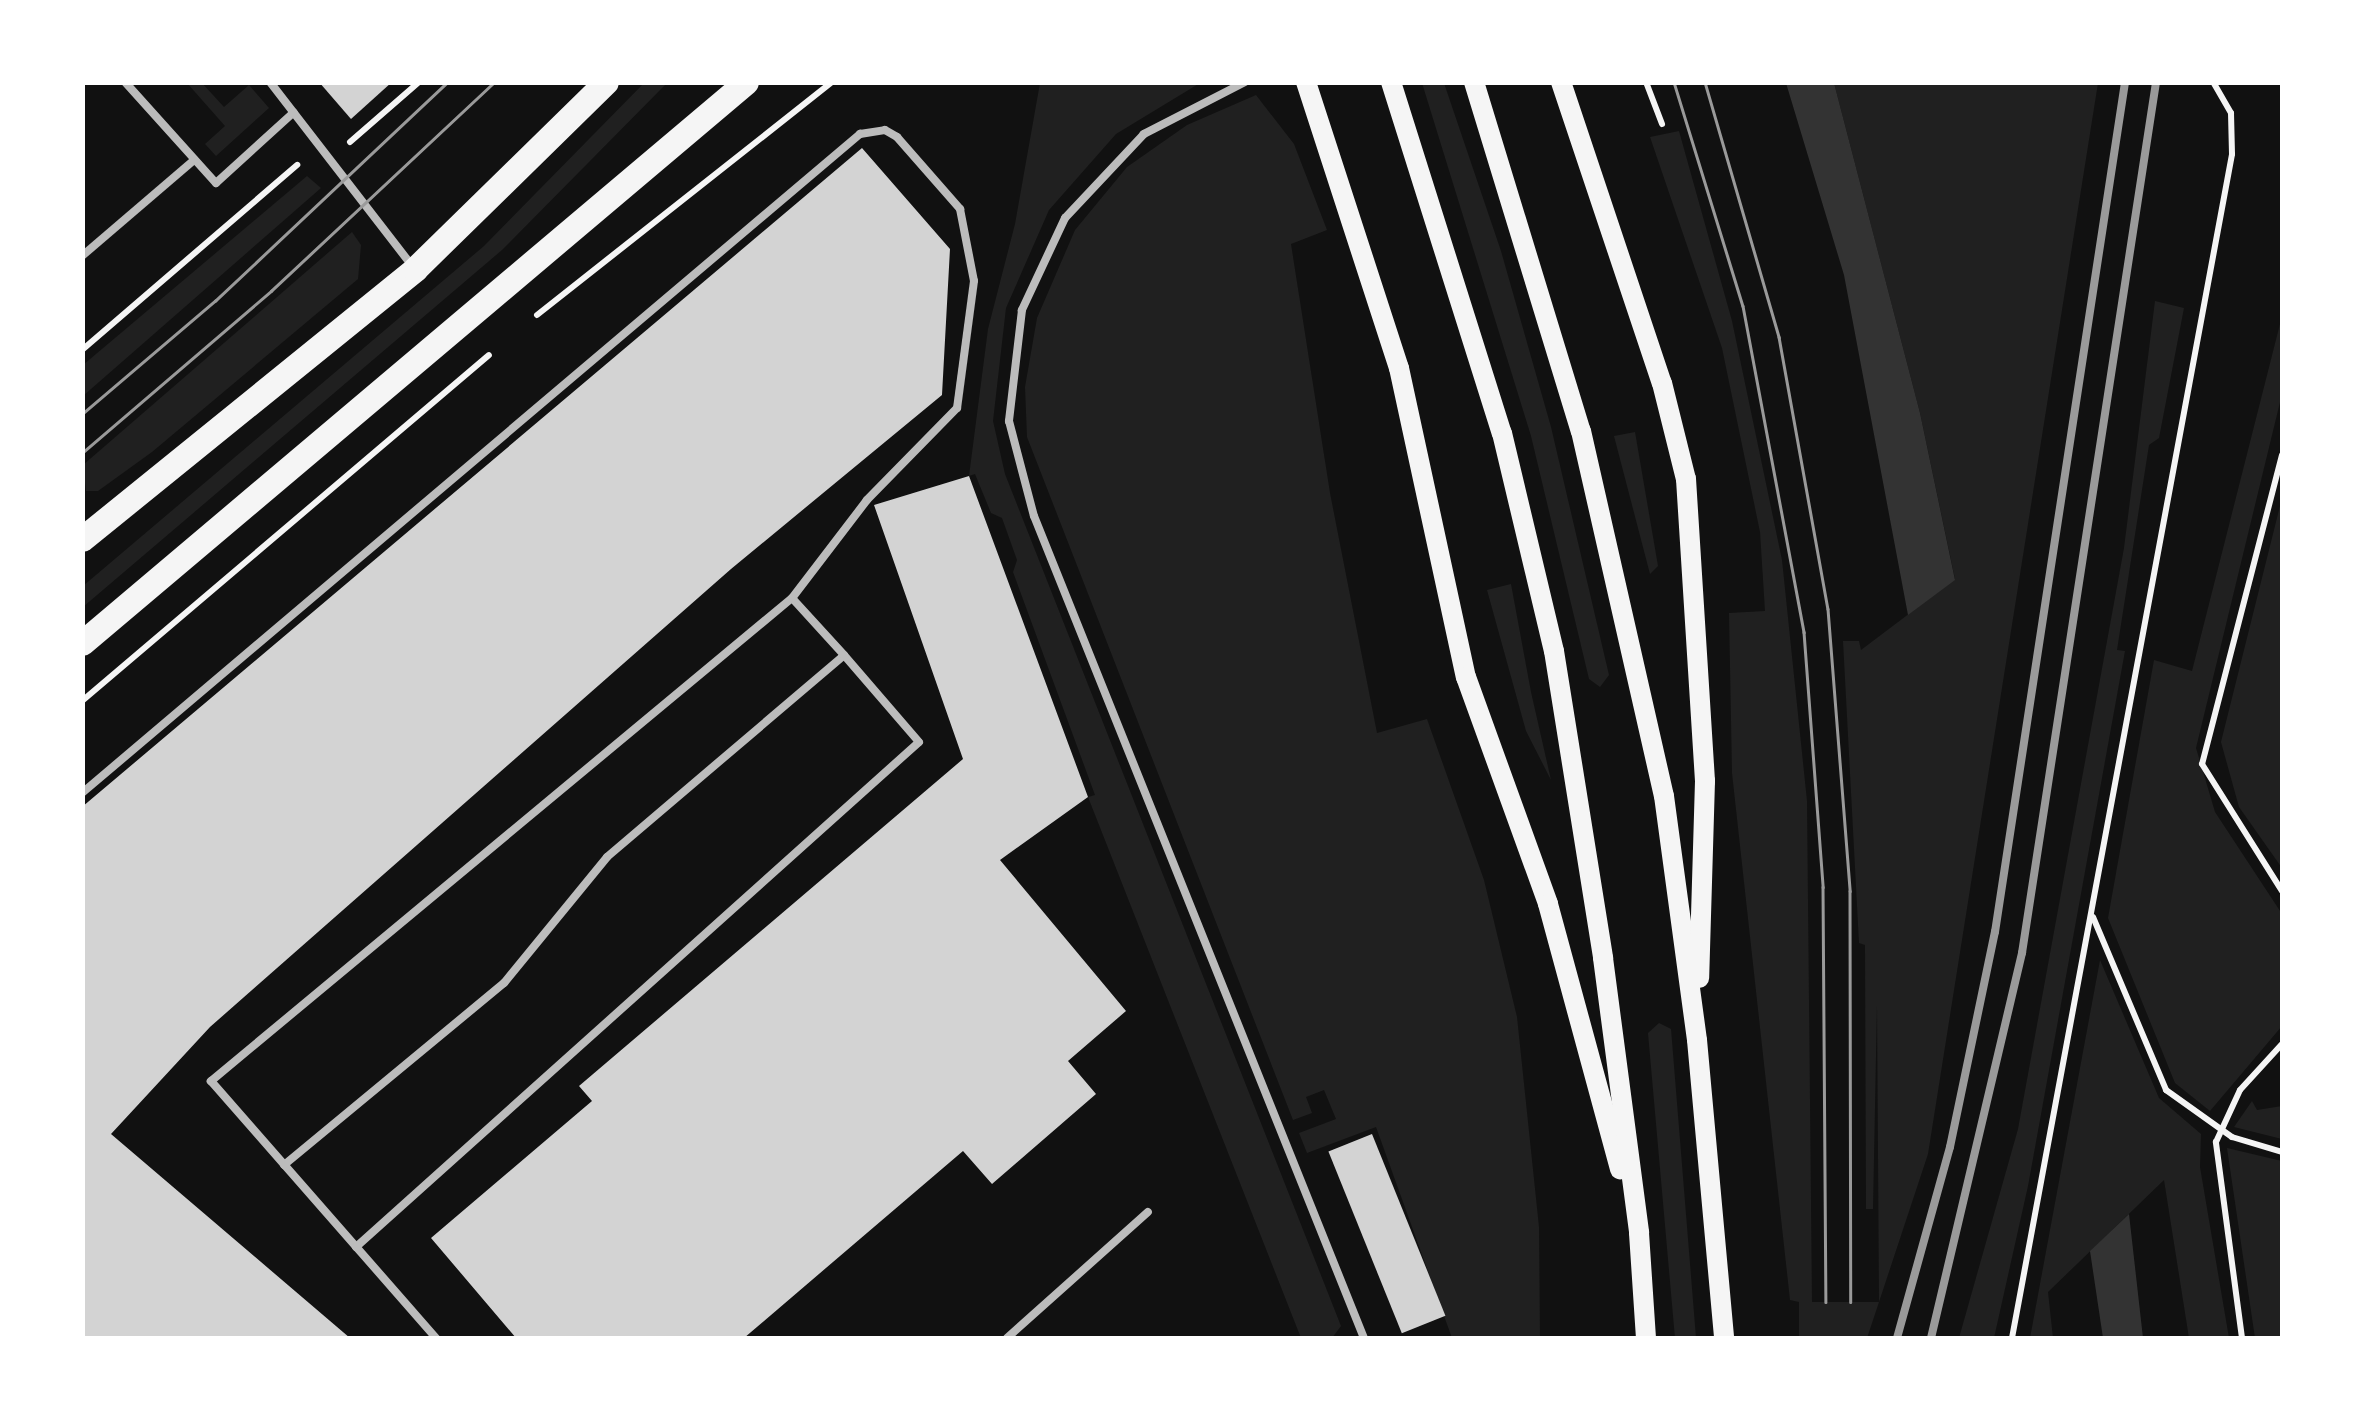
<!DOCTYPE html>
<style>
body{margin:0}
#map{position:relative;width:2365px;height:1421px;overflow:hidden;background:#111;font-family:"Titillium Web",sans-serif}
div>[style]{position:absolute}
.green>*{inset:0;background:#202020}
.water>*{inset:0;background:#333}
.building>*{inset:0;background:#d3d3d3;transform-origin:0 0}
.path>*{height:6px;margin:-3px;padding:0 3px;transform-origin:3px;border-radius:3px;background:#f5f5f5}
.service>*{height:8px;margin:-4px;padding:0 4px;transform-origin:4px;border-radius:4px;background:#bcbcbc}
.secondary>*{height:20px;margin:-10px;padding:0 10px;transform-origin:10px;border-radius:10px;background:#f5f5f5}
.primary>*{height:25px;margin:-12.5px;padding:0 12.5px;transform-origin:12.5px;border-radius:12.5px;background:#f5f5f5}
.tram>*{height:2.5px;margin:-1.25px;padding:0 1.25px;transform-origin:1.25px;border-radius:1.25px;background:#9a9a9a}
.rail>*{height:8px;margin:-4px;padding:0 4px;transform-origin:4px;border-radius:4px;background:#9a9a9a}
span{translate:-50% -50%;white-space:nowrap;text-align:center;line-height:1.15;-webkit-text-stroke:10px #fff;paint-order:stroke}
.frame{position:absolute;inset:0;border:85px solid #fff;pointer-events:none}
</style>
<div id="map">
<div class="green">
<div style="clip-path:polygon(645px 82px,667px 83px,502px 250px,83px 607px,83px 586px,484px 246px)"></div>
<div style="clip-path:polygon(187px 83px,202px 83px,224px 107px,249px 85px,269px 108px,216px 156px,205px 144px,225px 126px)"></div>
<div style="clip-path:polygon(1040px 83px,1200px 83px,1116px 134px,1049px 210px,1006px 308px,993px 421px,1005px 474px,1341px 1326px,1332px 1338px,1301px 1338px,1088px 797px,1095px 795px,1013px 572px,1017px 560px,1002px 518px,991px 513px,975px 474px,969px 476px,988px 329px,1015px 224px)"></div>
<div style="clip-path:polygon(1422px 83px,1444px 83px,1501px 251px,1551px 427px,1609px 675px,1600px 687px,1589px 679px,1531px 436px)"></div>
<div style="clip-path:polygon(1834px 83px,2098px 83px,1928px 1154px,1879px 1302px,1867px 1338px,1799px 1338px,1799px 1302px,1790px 1300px,1732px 773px,1729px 613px,1765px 611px,1760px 532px,1722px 348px,1650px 137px,1679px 131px,1732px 321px,1782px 560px,1807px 801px,1812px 1302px,1879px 1302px,1877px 1005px,1873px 1209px,1866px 1209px,1865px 945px,1859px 943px,1843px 641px,1859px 641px,1861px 650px,1955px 579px,1920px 413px)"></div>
<div style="clip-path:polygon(1256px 95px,1294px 144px,1327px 230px,1291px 244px,1330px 493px,1377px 733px,1427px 719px,1484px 880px,1517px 1017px,1539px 1227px,1540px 1338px,1452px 1338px,1376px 1127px,1307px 1153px,1299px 1133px,1336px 1119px,1324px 1090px,1306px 1097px,1312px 1113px,1293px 1120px,1027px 437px,1025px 387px,1037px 318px,1075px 230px,1127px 167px,1187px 125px)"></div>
<div style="clip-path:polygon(307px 176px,321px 188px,83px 396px,83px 365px)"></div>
<div style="clip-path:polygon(352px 232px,361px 245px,358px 279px,152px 452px,98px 491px,86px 491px,83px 465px)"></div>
<div style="clip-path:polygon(2155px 301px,2184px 308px,2159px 438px,2149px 445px,2117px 650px,2125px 651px,2028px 1186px,1994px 1338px,1959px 1338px,2018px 1129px,2124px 548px)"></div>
<div style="clip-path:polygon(2282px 316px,2282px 394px,2196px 748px,2215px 812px,2282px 914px,2282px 1026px,2210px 1111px,2175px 1083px,2108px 918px,2154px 660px,2192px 671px)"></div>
<div style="clip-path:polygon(1635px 432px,1658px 566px,1650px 574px,1614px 436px)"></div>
<div style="clip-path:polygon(2282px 498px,2282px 868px,2239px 807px,2221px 742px)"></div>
<div style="clip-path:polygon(1511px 584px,1531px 692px,1551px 780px,1526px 731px,1487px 590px)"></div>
<div style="clip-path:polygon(2100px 960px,2159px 1098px,2201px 1134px,2200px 1167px,2229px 1338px,2189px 1338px,2164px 1180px,2048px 1292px,2053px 1338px,2030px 1338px)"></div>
<div style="clip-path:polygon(1659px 1023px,1671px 1029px,1696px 1338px,1675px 1338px,1648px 1033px)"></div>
<div style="clip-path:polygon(2252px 1101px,2257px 1110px,2282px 1106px,2282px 1139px,2234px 1127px)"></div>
<div style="clip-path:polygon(2227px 1148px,2282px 1161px,2282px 1338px,2255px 1338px)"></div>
</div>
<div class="water">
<div style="clip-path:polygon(1786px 83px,1834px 83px,1920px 413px,1955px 580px,1908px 615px,1844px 275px)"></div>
<div style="clip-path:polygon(2129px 1214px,2143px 1338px,2103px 1338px,2090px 1251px)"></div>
</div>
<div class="building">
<div style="clip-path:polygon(319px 82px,392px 82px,351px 119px)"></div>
<div style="clip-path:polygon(862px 148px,950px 249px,942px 395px,731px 569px,210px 1027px,111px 1134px,350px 1338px,82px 1338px,82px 807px)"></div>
<div style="clip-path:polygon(969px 476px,1088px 797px,1000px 860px,1126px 1011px,1068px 1061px,1096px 1094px,992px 1184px,963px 1151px,744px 1338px,516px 1338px,431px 1238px,592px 1101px,579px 1086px,963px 759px,874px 505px)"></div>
<div style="left:1372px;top:1134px;width:196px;height:47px;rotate:68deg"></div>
</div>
<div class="path">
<div style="left:1646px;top:82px;width:45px;rotate:69.1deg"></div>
<div style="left:350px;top:142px;width:91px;rotate:-41deg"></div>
<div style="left:537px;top:315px;width:376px;rotate:-38.3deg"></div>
<div style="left:82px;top:350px;width:284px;rotate:-40.7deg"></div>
<div style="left:2282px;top:455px;width:319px;rotate:104.5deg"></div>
<div style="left:2202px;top:764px;width:150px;rotate:57.8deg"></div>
<div style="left:82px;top:701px;width:534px;rotate:-40.37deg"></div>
<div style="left:2093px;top:917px;width:188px;rotate:67.1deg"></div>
<div style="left:2166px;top:1090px;width:81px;rotate:35.5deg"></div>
<div style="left:2232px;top:1137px;width:52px;rotate:16.7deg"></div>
<div style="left:2012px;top:1338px;width:1204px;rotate:-79.47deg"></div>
<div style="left:2232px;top:154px;width:41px;rotate:-91.4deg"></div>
<div style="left:2231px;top:113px;width:36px;rotate:-120deg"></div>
<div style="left:2242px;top:1338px;width:198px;rotate:-97.6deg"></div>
<div style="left:2216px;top:1142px;width:57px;rotate:-65.2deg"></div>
<div style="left:2240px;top:1090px;width:62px;rotate:-47.6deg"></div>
</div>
<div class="service">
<div style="left:125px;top:82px;width:136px;rotate:48deg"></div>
<div style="left:216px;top:183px;width:105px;rotate:-42.3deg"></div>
<div style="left:270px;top:82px;width:232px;rotate:52.3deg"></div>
<div style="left:1245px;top:82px;width:114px;rotate:152.8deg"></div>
<div style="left:1144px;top:134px;width:115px;rotate:133.2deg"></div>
<div style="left:1065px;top:218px;width:102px;rotate:115.1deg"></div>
<div style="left:1022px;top:310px;width:112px;rotate:96.7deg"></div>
<div style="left:1009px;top:421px;width:98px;rotate:75.3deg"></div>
<div style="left:1034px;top:516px;width:886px;rotate:68.13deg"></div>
<div style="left:82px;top:256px;width:148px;rotate:-40.6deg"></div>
<div style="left:82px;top:793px;width:1020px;rotate:-40.27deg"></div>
<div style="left:860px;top:134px;width:25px;rotate:-9deg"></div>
<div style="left:885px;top:130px;width:14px;rotate:30deg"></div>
<div style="left:897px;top:137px;width:96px;rotate:48.8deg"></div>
<div style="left:960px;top:209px;width:73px;rotate:79deg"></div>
<div style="left:974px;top:281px;width:128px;rotate:97.6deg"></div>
<div style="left:957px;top:408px;width:129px;rotate:134.4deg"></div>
<div style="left:867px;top:500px;width:123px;rotate:127.4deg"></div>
<div style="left:792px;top:598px;width:756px;rotate:140.26deg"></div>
<div style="left:211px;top:1081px;width:342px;rotate:48.8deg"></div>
<div style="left:284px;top:1165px;width:286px;rotate:-39.6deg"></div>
<div style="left:504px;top:983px;width:163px;rotate:-50.7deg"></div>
<div style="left:607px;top:857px;width:311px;rotate:-40.4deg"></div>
<div style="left:844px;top:655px;width:77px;rotate:-132.4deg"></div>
<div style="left:356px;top:1247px;width:756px;rotate:-41.89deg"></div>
<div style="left:919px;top:742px;width:115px;rotate:-130.8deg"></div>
<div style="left:1007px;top:1338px;width:189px;rotate:-41.8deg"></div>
</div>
<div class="secondary">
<div style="left:1306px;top:82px;width:301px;rotate:72deg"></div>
<div style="left:1399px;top:368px;width:316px;rotate:77.8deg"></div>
<div style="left:1466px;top:677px;width:241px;rotate:70.1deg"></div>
<div style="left:1548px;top:904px;width:275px;rotate:74.8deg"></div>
<div style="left:1391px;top:82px;width:368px;rotate:72.5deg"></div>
<div style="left:1502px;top:433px;width:224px;rotate:76.6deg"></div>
<div style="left:1554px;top:651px;width:311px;rotate:80.9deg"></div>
<div style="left:1603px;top:958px;width:277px;rotate:82.5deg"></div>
<div style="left:1639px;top:1233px;width:105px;rotate:86.2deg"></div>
<div style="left:1474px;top:82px;width:365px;rotate:73deg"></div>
<div style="left:1581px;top:431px;width:374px;rotate:77.2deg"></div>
<div style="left:1664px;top:796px;width:246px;rotate:82.3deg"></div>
<div style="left:1697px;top:1040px;width:299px;rotate:84.8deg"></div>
<div style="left:1561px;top:82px;width:317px;rotate:71.5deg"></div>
<div style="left:1662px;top:383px;width:99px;rotate:76deg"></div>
<div style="left:1686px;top:479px;width:303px;rotate:86.4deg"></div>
<div style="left:1705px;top:781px;width:197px;rotate:91.7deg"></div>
</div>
<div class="primary">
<div style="left:82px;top:539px;width:429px;rotate:-39deg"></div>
<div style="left:415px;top:269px;width:267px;rotate:-44.4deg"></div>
<div style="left:82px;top:643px;width:869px;rotate:-40.19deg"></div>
</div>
<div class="tram">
<div style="left:1674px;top:82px;width:234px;rotate:72.9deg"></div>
<div style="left:1743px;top:306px;width:332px;rotate:79.4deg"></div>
<div style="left:1804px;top:632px;width:256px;rotate:85.7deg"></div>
<div style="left:1823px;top:887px;width:415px;rotate:89.6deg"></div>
<div style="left:1705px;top:82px;width:266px;rotate:73.8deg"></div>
<div style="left:1779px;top:337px;width:276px;rotate:79.8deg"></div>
<div style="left:1828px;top:609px;width:283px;rotate:85.5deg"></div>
<div style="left:1850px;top:891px;width:411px;rotate:89.9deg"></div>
<div style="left:82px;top:414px;width:175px;rotate:-40.4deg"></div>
<div style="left:215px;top:301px;width:319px;rotate:-43.3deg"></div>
<div style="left:82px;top:453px;width:249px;rotate:-40.6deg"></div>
<div style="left:271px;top:291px;width:306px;rotate:-43.1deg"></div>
</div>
<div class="rail">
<div style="left:1897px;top:1338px;width:198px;rotate:-74.5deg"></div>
<div style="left:1950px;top:1147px;width:220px;rotate:-78.2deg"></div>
<div style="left:1995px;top:932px;width:860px;rotate:-81.3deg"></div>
<div style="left:1931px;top:1338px;width:396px;rotate:-76.7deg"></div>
<div style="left:2022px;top:953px;width:881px;rotate:-81.25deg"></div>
</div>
<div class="frame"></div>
</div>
